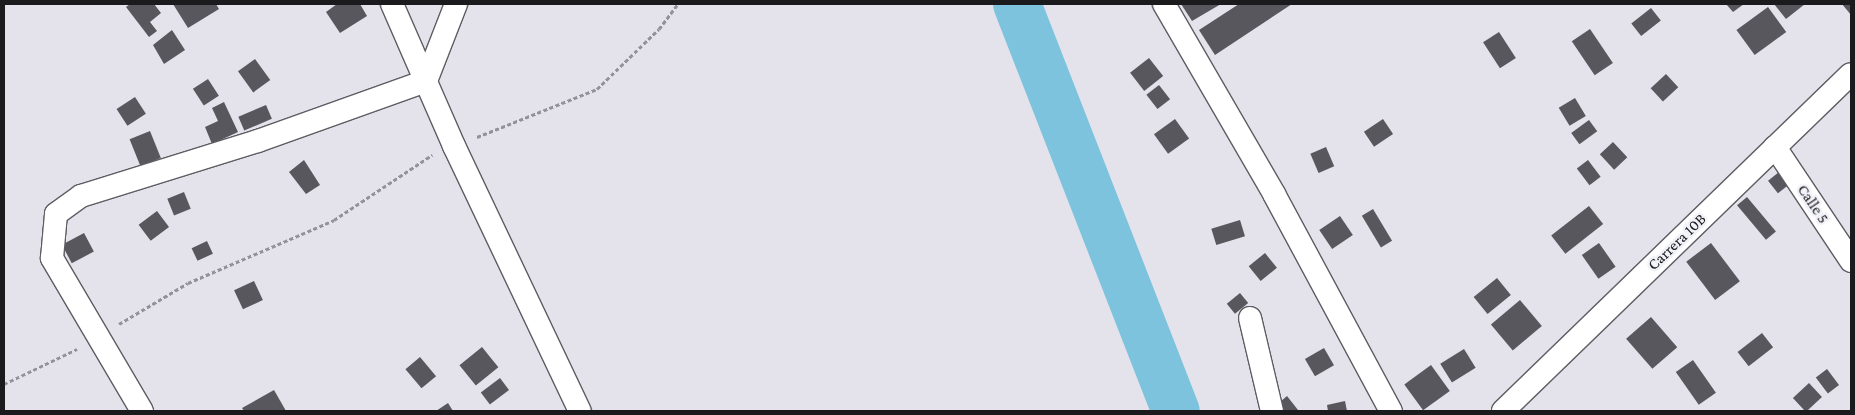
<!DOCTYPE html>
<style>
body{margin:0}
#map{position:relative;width:1855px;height:415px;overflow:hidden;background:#e4e3eb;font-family:"Crimson Pro",serif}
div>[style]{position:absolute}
.river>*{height:48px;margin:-24px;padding:0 24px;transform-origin:24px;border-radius:24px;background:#7ec3de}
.building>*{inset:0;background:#57575d;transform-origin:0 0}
.path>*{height:3px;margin-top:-1.5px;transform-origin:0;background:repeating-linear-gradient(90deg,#939298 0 4px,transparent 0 6.5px)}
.roads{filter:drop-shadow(1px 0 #5d5d63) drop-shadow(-1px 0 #5d5d63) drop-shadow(0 1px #5d5d63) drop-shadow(0 -1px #5d5d63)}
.minor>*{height:22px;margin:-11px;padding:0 11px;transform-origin:11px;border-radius:11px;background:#fff}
span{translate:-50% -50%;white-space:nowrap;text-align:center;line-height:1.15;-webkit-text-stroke:5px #f1f1f8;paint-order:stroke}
.street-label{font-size:16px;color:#1b1a1d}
.frame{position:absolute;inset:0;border:5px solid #1b1a1d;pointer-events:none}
</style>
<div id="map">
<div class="river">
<div style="left:1017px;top:4px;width:437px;rotate:68.7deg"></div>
</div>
<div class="building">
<div style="clip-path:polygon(130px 4px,154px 4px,161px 13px,150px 22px,157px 31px,149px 37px,126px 7px)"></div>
<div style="clip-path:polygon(173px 4px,216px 4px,219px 9px,188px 28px)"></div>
<div style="clip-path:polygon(337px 4px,360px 4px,367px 16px,340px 33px,326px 12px)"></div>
<div style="clip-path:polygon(1181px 4px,1221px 4px,1192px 21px)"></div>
<div style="clip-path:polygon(1239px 4px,1292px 4px,1215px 55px,1199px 30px)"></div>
<div style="clip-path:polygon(1726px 4px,1744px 4px,1733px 12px)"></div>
<div style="clip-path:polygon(1774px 4px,1805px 4px,1786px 19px)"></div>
<div style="clip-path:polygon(1842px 4px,1851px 4px,1851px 15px)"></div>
<div style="left:1768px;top:7px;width:31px;height:39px;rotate:54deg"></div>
<div style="left:1651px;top:8px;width:16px;height:25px;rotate:52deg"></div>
<div style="left:1590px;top:29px;width:41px;height:22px;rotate:56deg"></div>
<div style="clip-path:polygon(172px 30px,185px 50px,164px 64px,153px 45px)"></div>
<div style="left:1499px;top:32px;width:31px;height:19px;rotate:57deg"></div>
<div style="left:1149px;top:58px;width:23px;height:24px;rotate:52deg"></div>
<div style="left:255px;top:59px;width:26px;height:21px;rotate:54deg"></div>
<div style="left:1666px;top:74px;width:18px;height:21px;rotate:47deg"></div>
<div style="left:208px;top:79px;width:20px;height:18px;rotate:57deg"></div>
<div style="left:1159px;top:85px;width:18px;height:16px;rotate:52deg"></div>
<div style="left:135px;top:97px;width:20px;height:22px;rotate:57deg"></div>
<div style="left:1575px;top:98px;width:21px;height:19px;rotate:59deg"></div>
<div style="clip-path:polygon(224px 102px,238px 132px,212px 144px,205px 127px,218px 121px,212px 108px)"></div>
<div style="left:266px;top:105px;width:15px;height:30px;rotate:67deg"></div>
<div style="left:1175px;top:119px;width:24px;height:26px;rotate:54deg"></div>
<div style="left:1383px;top:119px;width:18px;height:23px;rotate:56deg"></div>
<div style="left:1589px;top:120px;width:14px;height:22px;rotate:54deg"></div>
<div style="left:150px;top:131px;width:29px;height:22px;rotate:68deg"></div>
<div style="left:1613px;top:142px;width:21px;height:18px;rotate:47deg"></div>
<div style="left:1326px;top:147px;width:21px;height:17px;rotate:67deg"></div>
<div style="clip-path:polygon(304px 160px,320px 185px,306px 194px,289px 172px)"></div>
<div style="left:1588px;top:160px;width:21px;height:14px;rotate:53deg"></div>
<div style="left:1783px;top:169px;width:16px;height:19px;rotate:52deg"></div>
<div style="left:184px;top:192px;width:18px;height:18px;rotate:68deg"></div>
<div style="left:1747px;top:197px;width:45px;height:13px;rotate:50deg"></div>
<div style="left:1589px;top:206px;width:23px;height:48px;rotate:52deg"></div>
<div style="left:1373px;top:209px;width:37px;height:13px;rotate:59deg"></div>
<div style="left:157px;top:211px;width:20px;height:23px;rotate:53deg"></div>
<div style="left:1340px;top:216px;width:23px;height:25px;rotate:56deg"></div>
<div style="left:1240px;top:220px;width:17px;height:30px;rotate:73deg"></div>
<div style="left:84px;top:233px;width:21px;height:25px;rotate:62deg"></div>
<div style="left:207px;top:241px;width:14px;height:17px;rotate:65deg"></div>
<div style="left:1599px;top:243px;width:29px;height:21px;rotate:55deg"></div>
<div style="left:1711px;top:243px;width:48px;height:31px;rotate:53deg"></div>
<div style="left:1265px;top:253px;width:19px;height:21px;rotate:51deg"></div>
<div style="left:1497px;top:278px;width:22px;height:30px;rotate:51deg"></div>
<div style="left:254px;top:281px;width:21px;height:22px;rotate:65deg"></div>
<div style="left:1240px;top:293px;width:13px;height:17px;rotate:51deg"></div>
<div style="left:1520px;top:300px;width:34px;height:38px;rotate:50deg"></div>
<div style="left:1651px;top:317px;width:40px;height:33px;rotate:49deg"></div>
<div style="left:1762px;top:333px;width:18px;height:31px;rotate:52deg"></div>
<div style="left:482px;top:347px;width:26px;height:29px;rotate:51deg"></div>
<div style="left:1324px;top:348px;width:20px;height:22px;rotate:60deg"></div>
<div style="left:1464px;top:349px;width:22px;height:28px;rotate:58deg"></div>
<div style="left:420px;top:357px;width:25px;height:19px;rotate:50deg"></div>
<div style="left:1693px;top:360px;width:40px;height:21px;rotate:55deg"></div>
<div style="left:1431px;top:365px;width:32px;height:33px;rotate:54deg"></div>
<div style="left:1827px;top:369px;width:20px;height:14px;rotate:53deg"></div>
<div style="left:500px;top:378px;width:15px;height:24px;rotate:53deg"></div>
<div style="left:1809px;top:383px;width:19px;height:22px;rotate:47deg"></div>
<div style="clip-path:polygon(274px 390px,286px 411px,244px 411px,242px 408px)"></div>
<div style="clip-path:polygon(1287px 396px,1298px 410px,1275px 411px,1273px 408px)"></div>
<div style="clip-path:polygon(1345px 401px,1347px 411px,1328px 411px,1327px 405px)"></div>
<div style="clip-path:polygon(448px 403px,453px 411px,436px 411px)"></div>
</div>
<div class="path">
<div style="left:477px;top:137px;width:129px;rotate:-21.8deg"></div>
<div style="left:597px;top:89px;width:86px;rotate:-44.1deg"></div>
<div style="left:659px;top:29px;width:31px;rotate:-53deg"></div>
<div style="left:119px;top:324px;width:80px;rotate:-30.7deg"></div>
<div style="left:188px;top:283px;width:159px;rotate:-23.3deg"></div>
<div style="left:334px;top:220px;width:118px;rotate:-33.6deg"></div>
<div style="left:4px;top:384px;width:81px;rotate:-25.6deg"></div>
</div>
<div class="roads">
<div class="minor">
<div style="left:392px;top:4px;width:155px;rotate:66.4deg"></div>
<div style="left:454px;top:146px;width:293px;rotate:64.6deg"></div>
<div style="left:1164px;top:4px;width:220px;rotate:59.9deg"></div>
<div style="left:1274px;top:194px;width:247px;rotate:61.7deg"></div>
<div style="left:1775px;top:147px;width:137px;rotate:56.3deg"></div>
<div style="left:1250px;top:318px;width:96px;rotate:76.7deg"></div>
<div style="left:142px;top:411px;width:178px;rotate:-120.5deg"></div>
<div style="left:52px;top:258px;width:44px;rotate:-84.8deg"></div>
<div style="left:56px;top:214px;width:31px;rotate:-36deg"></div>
<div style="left:81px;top:196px;width:185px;rotate:-17.3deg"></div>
<div style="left:258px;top:141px;width:178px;rotate:-19.7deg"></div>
<div style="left:426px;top:81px;width:83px;rotate:-68.7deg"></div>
<div style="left:1503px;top:411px;width:484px;rotate:-44.1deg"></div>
</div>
</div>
<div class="street-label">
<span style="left:1813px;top:204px;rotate:56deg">Calle 5</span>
<span style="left:1677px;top:242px;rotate:-44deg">Carrera 10B</span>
</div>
<div class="frame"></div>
</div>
